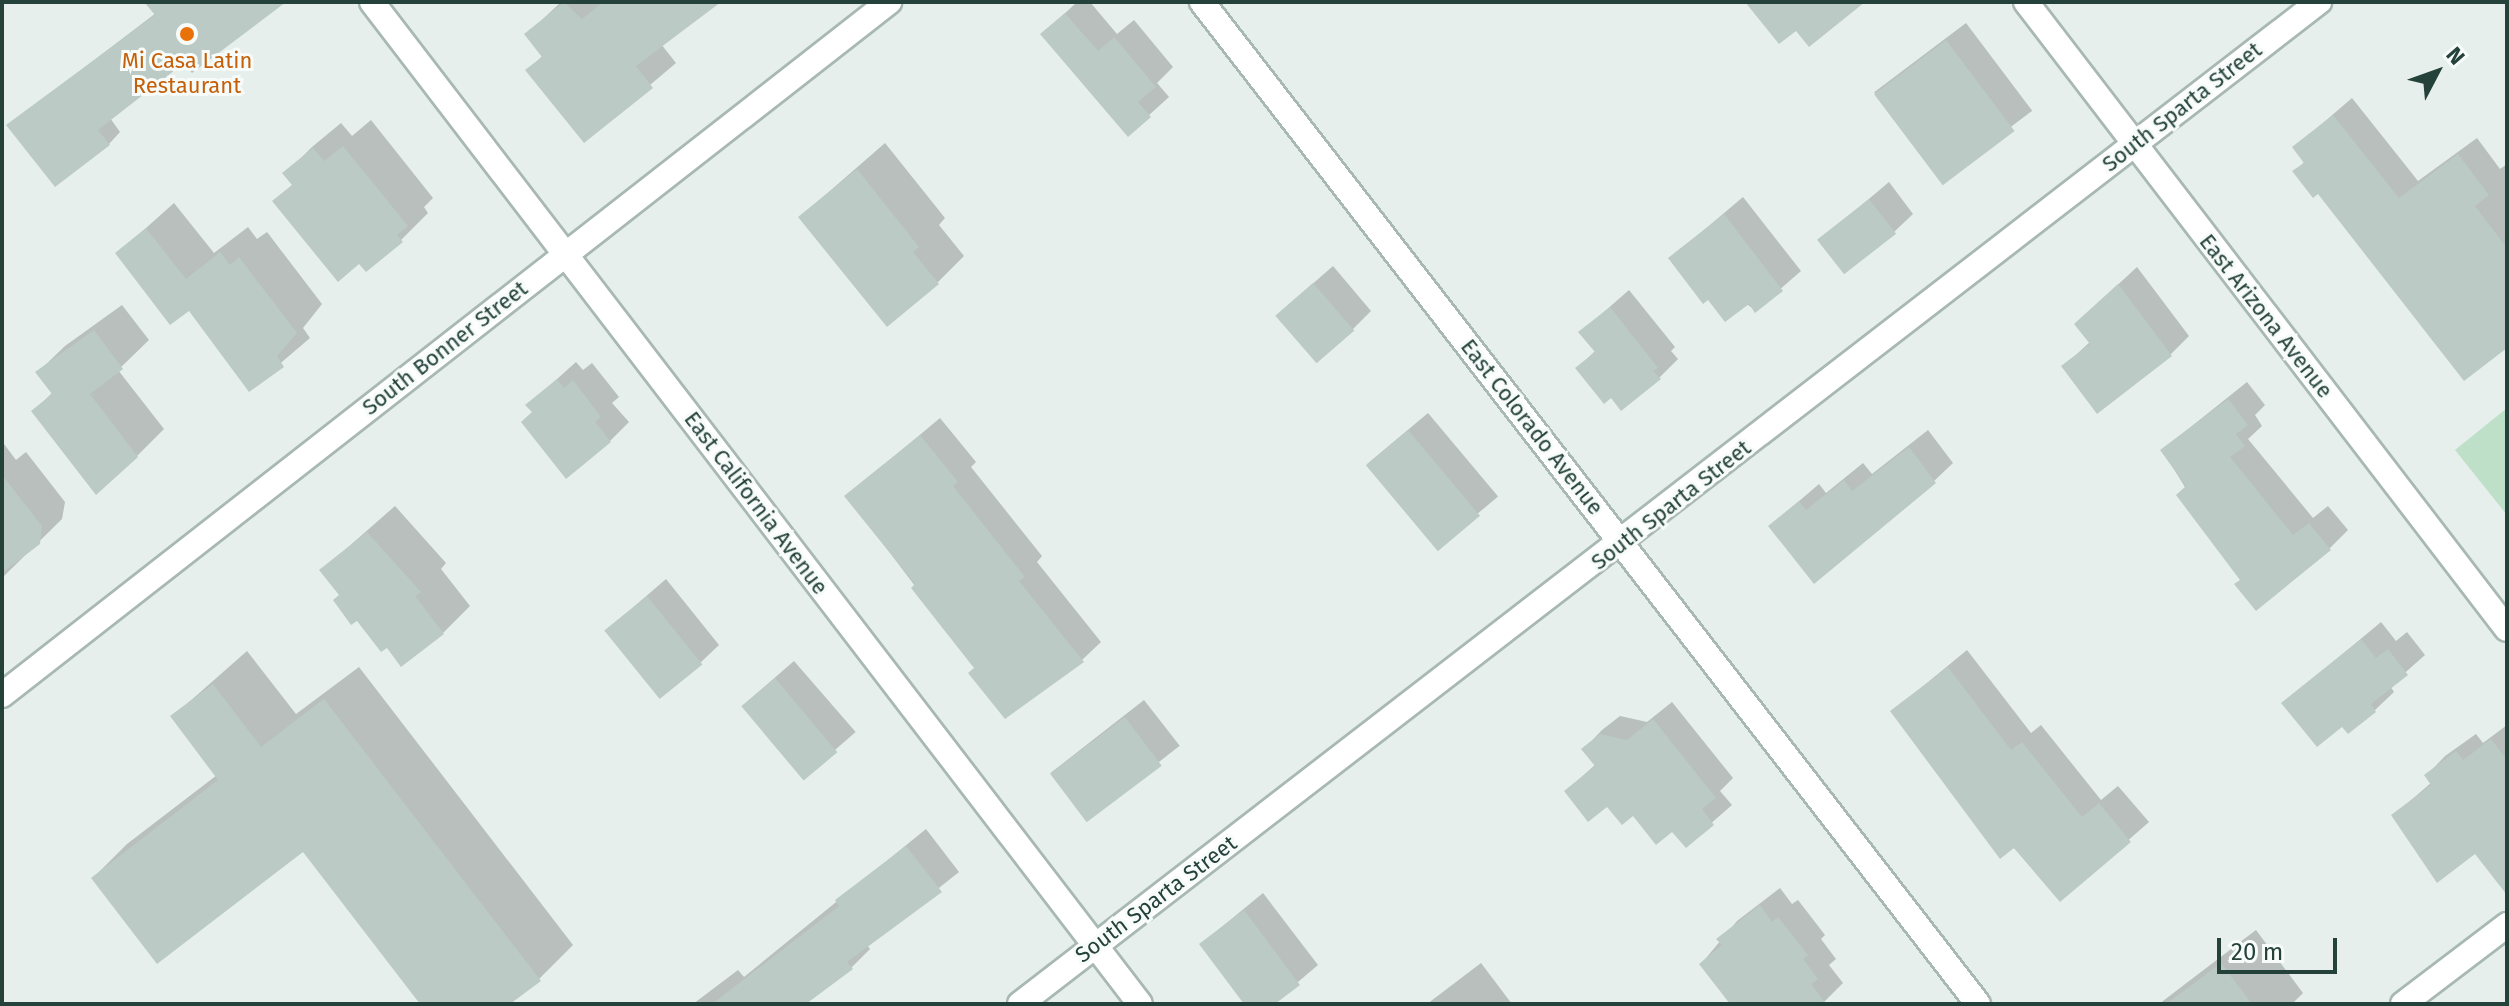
<!DOCTYPE html>
<style>
body{margin:0}
#map{position:relative;width:2509px;height:1006px;overflow:hidden;background:#e6efeb;font-family:"Fira Sans",sans-serif}
div>[style]{position:absolute}
.green>*{inset:0;background:#bfe0c8}
.shadow>*{inset:0;background:#0003;transform-origin:0 0}
.building>*{inset:0;background:#bbcac4;transform-origin:0 0}
.roads{filter:drop-shadow(2px 0 #a8b8b2) drop-shadow(-2px 0 #a8b8b2) drop-shadow(0 2px #a8b8b2) drop-shadow(0 -2px #a8b8b2)}
.street>*{height:24px;margin:-12px;padding:0 12px;transform-origin:12px;border-radius:12px;background:#fff}
.secondary>*{height:24px;margin:-12px;padding:0 12px;transform-origin:12px;border-radius:12px;background:#fff}
.dots>*{width:22px;height:22px;translate:-50% -50%;box-sizing:border-box;border:4px solid #f7fbf9;border-radius:50%}
span{translate:-50% -50%;white-space:nowrap;text-align:center;line-height:1.15;-webkit-text-stroke:6px #f7fbf9;paint-order:stroke}
.food-label{font-size:22px;color:#c56008}
.street-label{font-size:22px;color:#24423a}
.frame{position:absolute;inset:0;border:4px solid #24423a;pointer-events:none}
.north{position:absolute;left:2397px;top:32px;width:80px;height:80px;-webkit-text-stroke:6px #f7fbf9;paint-order:stroke;rotate:49deg;font-size:22px;font-weight:700;line-height:32px;text-align:center;color:#24423a}
.north::after{content:'';display:block;margin:auto;width:28px;height:36px;background:#24423a;clip-path:polygon(50% 0,100% 100%,50% 72%,0 100%)}
.scale{position:absolute;left:2217px;top:938px;width:120px;height:36px;box-sizing:border-box;border:4px solid #24423a;border-top:0;padding-left:10px;font-size:24px;line-height:28px;white-space:nowrap;color:#24423a;-webkit-text-stroke:6px #f7fbf9;paint-order:stroke}
</style>
<div id="map">
<div class="green">
<div style="clip-path:polygon(2507px 408px,2507px 515px,2455px 450px)"></div>
</div>
<div class="shadow">
<div style="clip-path:polygon(163px 2px,283px 2px,185px 60px,110px 118px,120px 132px,109px 144px,9px 125px,156px 13px)"></div>
<div style="clip-path:polygon(561px 2px,713px 2px,661px 44px,676px 63px,585px 140px,528px 71px,543px 55px,527px 34px)"></div>
<div style="clip-path:polygon(1077px 2px,1090px 2px,1117px 34px,1134px 20px,1173px 67px,1157px 83px,1169px 97px,1128px 134px,1043px 34px)"></div>
<div style="left:1966px;top:23px;width:110px;height:115px;rotate:53deg"></div>
<div style="clip-path:polygon(2352px 98px,2418px 181px,2477px 138px,2500px 169px,2507px 164px,2507px 346px,2295px 172px,2305px 161px,2294px 148px)"></div>
<div style="clip-path:polygon(371px 120px,433px 198px,424px 207px,428px 213px,401px 240px,359px 262px,275px 202px,293px 184px,285px 174px,312px 147px,341px 123px,352px 136px)"></div>
<div style="clip-path:polygon(885px 143px,945px 218px,939px 225px,964px 256px,937px 283px,800px 217px)"></div>
<div style="clip-path:polygon(1889px 182px,1913px 214px,1894px 232px,1819px 241px)"></div>
<div style="clip-path:polygon(1743px 197px,1801px 271px,1756px 310px,1671px 258px)"></div>
<div style="clip-path:polygon(174px 203px,214px 253px,248px 227px,257px 239px,267px 232px,322px 304px,303px 328px,310px 338px,249px 390px,189px 308px,118px 253px)"></div>
<div style="clip-path:polygon(1333px 266px,1371px 311px,1352px 330px,1277px 315px)"></div>
<div style="clip-path:polygon(2137px 267px,2189px 336px,2170px 355px,2064px 366px,2091px 341px,2096px 305px)"></div>
<div style="clip-path:polygon(1629px 290px,1675px 347px,1671px 351px,1678px 359px,1659px 378px,1611px 396px,1578px 368px,1596px 350px,1581px 332px)"></div>
<div style="clip-path:polygon(122px 305px,149px 340px,118px 370px,164px 429px,137px 456px,34px 411px,53px 392px,38px 372px,65px 346px)"></div>
<div style="clip-path:polygon(576px 362px,583px 370px,592px 363px,619px 397px,612px 403px,629px 422px,610px 441px,528px 405px)"></div>
<div style="clip-path:polygon(2247px 382px,2265px 405px,2255px 415px,2262px 426px,2248px 439px,2313px 518px,2328px 506px,2348px 530px,2329px 549px,2242px 579px,2162px 450px)"></div>
<div style="left:1428px;top:413px;width:109px;height:79px;rotate:50deg"></div>
<div style="clip-path:polygon(940px 418px,976px 462px,971px 467px,1042px 556px,1037px 562px,1101px 642px,1082px 660px,977px 668px,847px 496px)"></div>
<div style="clip-path:polygon(1928px 430px,1953px 463px,1934px 481px,1770px 526px,1819px 484px,1826px 493px,1863px 463px,1872px 474px)"></div>
<div style="clip-path:polygon(4px 444px,16px 460px,26px 452px,65px 502px,62px 519px,2px 578px)"></div>
<div style="clip-path:polygon(395px 506px,446px 563px,441px 569px,470px 606px,443px 633px,322px 570px)"></div>
<div style="clip-path:polygon(666px 579px,719px 645px,700px 663px,607px 630px)"></div>
<div style="clip-path:polygon(2381px 622px,2396px 641px,2407px 632px,2425px 655px,2390px 686px,2394px 692px,2375px 710px,2348px 732px,2343px 724px,2284px 703px)"></div>
<div style="clip-path:polygon(1967px 650px,2031px 733px,2041px 725px,2101px 800px,2118px 786px,2149px 822px,2060px 900px,1893px 711px)"></div>
<div style="clip-path:polygon(247px 651px,296px 714px,359px 667px,573px 945px,539px 979px,507px 1004px,422px 1004px,303px 850px,93px 878px,127px 844px,217px 775px,172px 717px)"></div>
<div style="left:794px;top:661px;width:94px;height:67px;rotate:49deg"></div>
<div style="left:1144px;top:700px;width:58px;height:117px;rotate:52deg"></div>
<div style="clip-path:polygon(1672px 702px,1733px 778px,1720px 791px,1732px 805px,1686px 845px,1673px 829px,1566px 791px,1596px 764px,1584px 749px,1602px 730px,1620px 716px,1647px 722px)"></div>
<div style="clip-path:polygon(2507px 725px,2507px 857px,2476px 851px,2394px 815px,2432px 782px,2427px 775px,2445px 756px,2476px 734px,2483px 743px)"></div>
<div style="clip-path:polygon(926px 829px,959px 872px,867px 945px,870px 949px,851px 968px,803px 1004px,693px 1004px,738px 970px,744px 977px)"></div>
<div style="clip-path:polygon(1780px 888px,1792px 904px,1798px 900px,1825px 935px,1821px 939px,1836px 959px,1829px 965px,1843px 983px,1822px 1004px,1732px 1004px,1701px 964px,1737px 921px)"></div>
<div style="clip-path:polygon(1263px 893px,1318px 965px,1272px 1004px,1247px 1004px,1201px 944px)"></div>
<div style="clip-path:polygon(2256px 930px,2303px 993px,2292px 1004px,2159px 1004px)"></div>
<div style="clip-path:polygon(1481px 963px,1512px 1004px,1427px 1004px)"></div>
</div>
<div class="building">
<div style="clip-path:polygon(144px 2px,286px 2px,192px 73px,184px 63px,98px 130px,110px 145px,55px 187px,6px 125px,155px 15px)"></div>
<div style="clip-path:polygon(564px 2px,582px 19px,603px 2px,721px 2px,636px 66px,653px 88px,584px 143px,525px 70px,542px 57px,524px 34px)"></div>
<div style="clip-path:polygon(1745px 2px,1865px 2px,1809px 47px,1796px 31px,1779px 44px)"></div>
<div style="clip-path:polygon(1065px 13px,1098px 51px,1114px 37px,1156px 87px,1138px 102px,1151px 117px,1128px 137px,1040px 34px)"></div>
<div style="left:1946px;top:40px;width:114px;height:90px;rotate:53deg"></div>
<div style="clip-path:polygon(2333px 115px,2399px 198px,2458px 154px,2489px 195px,2475px 206px,2507px 248px,2507px 348px,2464px 381px,2318px 194px,2313px 198px,2292px 171px,2304px 163px,2292px 147px)"></div>
<div style="clip-path:polygon(343px 146px,408px 226px,397px 235px,403px 242px,366px 272px,359px 264px,338px 282px,272px 201px,292px 185px,282px 173px,313px 148px,324px 161px)"></div>
<div style="clip-path:polygon(857px 169px,919px 247px,913px 252px,939px 284px,887px 327px,798px 217px)"></div>
<div style="left:1869px;top:199px;width:44px;height:66px;rotate:52deg"></div>
<div style="clip-path:polygon(1724px 214px,1783px 291px,1755px 313px,1749px 304px,1725px 322px,1708px 300px,1703px 304px,1668px 258px)"></div>
<div style="clip-path:polygon(146px 228px,186px 279px,220px 252px,230px 265px,239px 257px,297px 333px,277px 356px,284px 367px,249px 392px,189px 311px,170px 325px,115px 253px)"></div>
<div style="left:1313px;top:283px;width:63px;height:50px;rotate:49deg"></div>
<div style="clip-path:polygon(2118px 284px,2172px 356px,2097px 414px,2061px 366px,2090px 344px,2074px 324px)"></div>
<div style="clip-path:polygon(1610px 307px,1658px 368px,1653px 371px,1661px 379px,1621px 411px,1611px 398px,1604px 404px,1575px 368px,1595px 352px,1578px 332px)"></div>
<div style="clip-path:polygon(94px 330px,123px 369px,90px 394px,138px 457px,96px 495px,31px 411px,52px 394px,35px 372px)"></div>
<div style="clip-path:polygon(557px 379px,564px 388px,573px 380px,601px 417px,595px 422px,611px 442px,566px 479px,521px 422px,532px 412px,525px 405px)"></div>
<div style="clip-path:polygon(2228px 399px,2248px 425px,2236px 434px,2245px 446px,2230px 457px,2293px 535px,2309px 523px,2331px 550px,2256px 611px,2234px 584px,2240px 580px,2176px 495px,2186px 486px,2160px 450px)"></div>
<div style="left:1408px;top:430px;width:112px;height:55px;rotate:50deg"></div>
<div style="clip-path:polygon(920px 435px,958px 482px,953px 486px,1025px 577px,1019px 581px,1084px 662px,1005px 719px,968px 673px,974px 668px,911px 588px,915px 584px,844px 496px)"></div>
<div style="clip-path:polygon(1909px 447px,1936px 483px,1814px 584px,1768px 526px,1799px 501px,1806px 510px,1844px 480px,1852px 491px)"></div>
<div style="clip-path:polygon(2px 475px,42px 526px,40px 544px,2px 573px)"></div>
<div style="clip-path:polygon(367px 532px,421px 592px,415px 596px,444px 634px,401px 667px,387px 648px,381px 652px,357px 621px,351px 625px,333px 600px,339px 595px,319px 570px)"></div>
<div style="left:647px;top:596px;width:88px;height:55px;rotate:51deg"></div>
<div style="clip-path:polygon(2361px 639px,2376px 658px,2388px 649px,2408px 675px,2371px 704px,2376px 712px,2348px 734px,2342px 727px,2317px 747px,2281px 703px)"></div>
<div style="clip-path:polygon(1948px 667px,2011px 750px,2022px 742px,2082px 817px,2099px 803px,2131px 842px,2060px 902px,2014px 848px,2000px 859px,1890px 711px)"></div>
<div style="left:775px;top:678px;width:97px;height:44px;rotate:50deg"></div>
<div style="clip-path:polygon(213px 684px,261px 747px,324px 699px,541px 981px,510px 1004px,420px 1004px,303px 852px,157px 964px,91px 878px,218px 780px,170px 716px)"></div>
<div style="left:1125px;top:717px;width:61px;height:94px;rotate:53deg"></div>
<div style="clip-path:polygon(1653px 719px,1716px 798px,1702px 809px,1714px 825px,1686px 848px,1672px 832px,1656px 845px,1633px 816px,1622px 825px,1607px 807px,1588px 822px,1564px 791px,1595px 766px,1581px 749px,1600px 734px,1627px 740px)"></div>
<div style="clip-path:polygon(2491px 739px,2507px 760px,2507px 895px,2475px 854px,2437px 883px,2391px 815px,2431px 785px,2424px 775px,2456px 751px,2463px 760px)"></div>
<div style="clip-path:polygon(906px 846px,942px 892px,847px 962px,853px 969px,806px 1004px,712px 1004px,839px 906px,835px 900px)"></div>
<div style="clip-path:polygon(1760px 905px,1772px 922px,1778px 917px,1808px 955px,1803px 959px,1818px 979px,1811px 984px,1826px 1004px,1730px 1004px,1699px 964px,1722px 945px,1716px 939px)"></div>
<div style="clip-path:polygon(1244px 910px,1300px 985px,1275px 1004px,1244px 1004px,1199px 944px)"></div>
<div style="clip-path:polygon(2221px 963px,2252px 1004px,2166px 1004px)"></div>
</div>
<div class="roads">
<div class="street">
<div style="left:1202px;top:2px;width:1267px;rotate:52.24deg"></div>
<div style="left:2026px;top:2px;width:790px;rotate:52.51deg"></div>
<div style="left:2px;top:695px;width:1126px;rotate:-38deg"></div>
<div style="left:1020px;top:1004px;width:1641px;rotate:-37.65deg"></div>
<div style="left:2403px;top:1004px;width:131px;rotate:-37.2deg"></div>
</div>
<div class="secondary">
<div style="left:372px;top:2px;width:1262px;rotate:52.53deg"></div>
</div>
</div>
<div class="dots">
<div style="left:187px;top:34px;background:#e8710a"></div>
</div>
<div class="food-label">
<span style="left:187px;top:73px">Mi Casa Latin<br>Restaurant</span>
</div>
<div class="street-label">
<span style="left:2182px;top:107px;rotate:-38deg">South Sparta Street</span>
<span style="left:2266px;top:316px;rotate:52deg">East Arizona Avenue</span>
<span style="left:445px;top:348px;rotate:-38deg">South Bonner Street</span>
<span style="left:1532px;top:427px;rotate:52deg">East Colorado Avenue</span>
<span style="left:756px;top:503px;rotate:53deg">East California Avenue</span>
<span style="left:1671px;top:505px;rotate:-38deg">South Sparta Street</span>
<span style="left:1156px;top:899px;rotate:-37deg">South Sparta Street</span>
</div>
<div class="frame"></div>
<div class="north">N</div>
<div class="scale">20 m</div>
</div>
